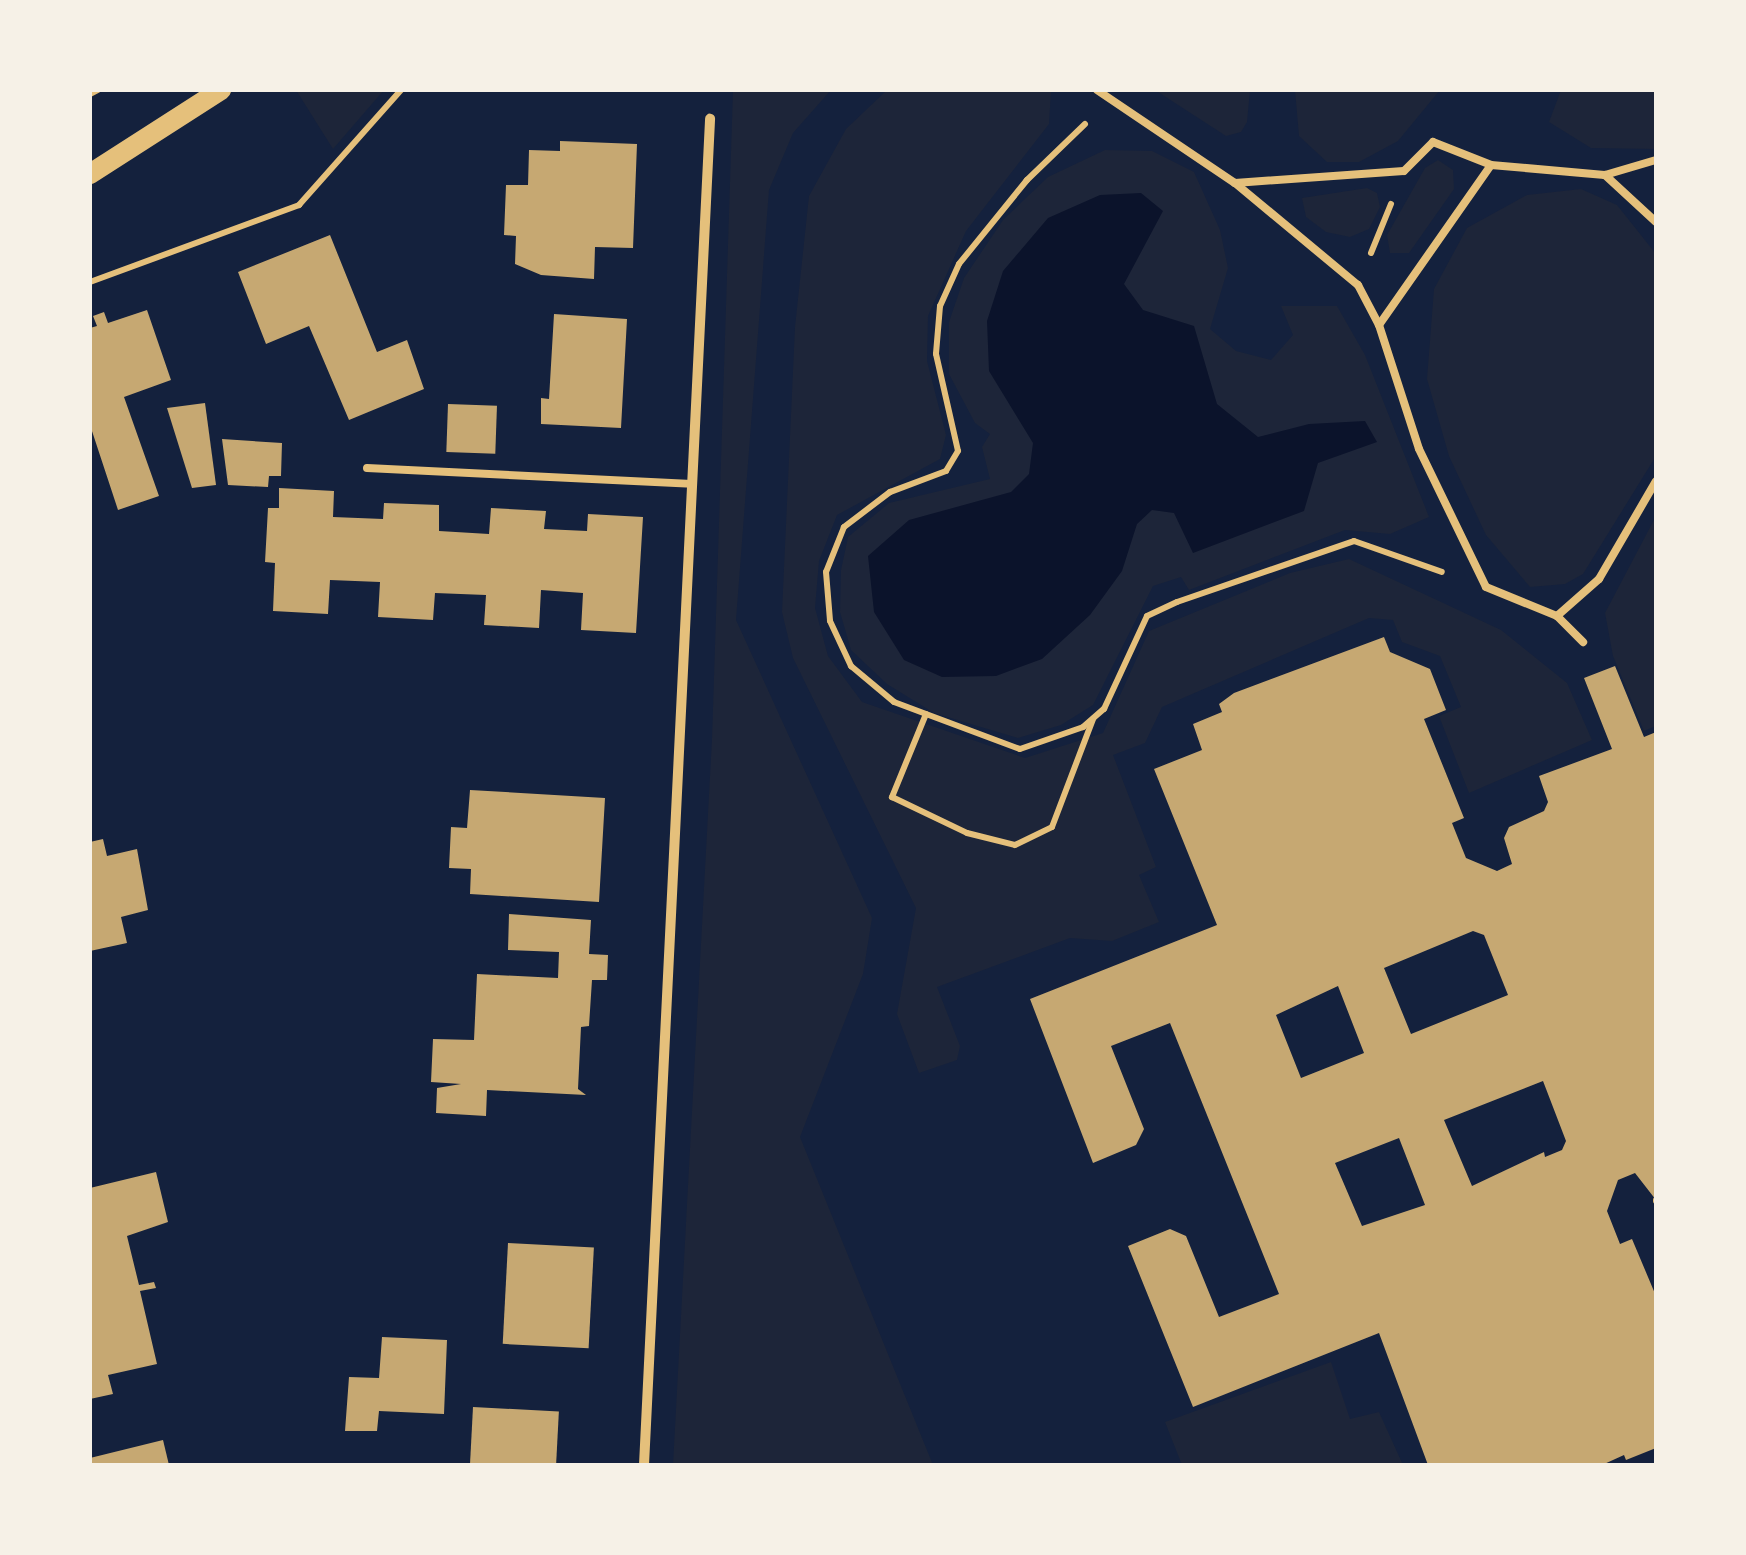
<!DOCTYPE html>
<style>
body{margin:0}
#map{position:relative;width:1746px;height:1555px;overflow:hidden;background:#14213d;font-family:Poppins,sans-serif}
div>[style]{position:absolute}
.green>*{inset:0;background:#1d2539}
.water>*{inset:0;background:#0b132b}
.building>*{inset:0;background:#c6a872;transform-origin:0 0}
.path>*{height:6px;margin:-3px;padding:0 3px;transform-origin:3px;border-radius:3px;background:#e5c07b}
.service>*{height:8px;margin:-4px;padding:0 4px;transform-origin:4px;border-radius:4px;background:#e5c07b}
.minor>*{height:10px;margin:-5px;padding:0 5px;transform-origin:5px;border-radius:5px;background:#e5c07b}
.secondary>*{height:20px;margin:-10px;padding:0 10px;transform-origin:10px;border-radius:10px;background:#e5c07b}
span{translate:-50% -50%;white-space:nowrap;text-align:center;line-height:1.15;-webkit-text-stroke:8px #f6f1e7;paint-order:stroke}
.frame{position:absolute;inset:0;border:92px solid #f6f1e7;pointer-events:none}
</style>
<div id="map">
<div class="green">
<div style="clip-path:polygon(296px 90px,384px 90px,333px 149px)"></div>
<div style="clip-path:polygon(733px 90px,831px 90px,793px 133px,769px 190px,736px 620px,872px 918px,863px 974px,800px 1137px,933px 1465px,673px 1465px,712px 739px)"></div>
<div style="clip-path:polygon(887px 90px,1051px 90px,1049px 124px,966px 231px,928px 316px,927px 361px,946px 435px,940px 459px,837px 515px,819px 561px,815px 608px,828px 656px,862px 702px,1025px 758px,1103px 733px,1149px 631px,1290px 573px,1349px 559px,1501px 630px,1567px 683px,1592px 740px,1469px 793px,1439px 716px,1461px 707px,1440px 656px,1402px 642px,1393px 620px,1369px 618px,1162px 707px,1145px 743px,1113px 755px,1156px 867px,1139px 875px,1159px 922px,1112px 941px,1070px 938px,937px 987px,960px 1046px,957px 1060px,919px 1073px,897px 1014px,916px 908px,793px 658px,782px 612px,795px 327px,809px 196px,846px 129px)"></div>
<div style="clip-path:polygon(1155px 90px,1250px 90px,1247px 122px,1241px 132px,1226px 136px)"></div>
<div style="clip-path:polygon(1295px 90px,1440px 90px,1398px 141px,1359px 162px,1327px 162px,1299px 136px)"></div>
<div style="clip-path:polygon(1561px 90px,1656px 90px,1656px 149px,1591px 148px,1549px 122px)"></div>
<div style="clip-path:polygon(1105px 150px,1152px 151px,1194px 172px,1220px 230px,1228px 268px,1210px 329px,1236px 351px,1271px 360px,1293px 335px,1281px 306px,1337px 306px,1365px 355px,1429px 517px,1390px 534px,1345px 530px,1189px 590px,1181px 577px,1153px 586px,1093px 705px,1061px 725px,1018px 738px,934px 713px,887px 684px,851px 650px,840px 612px,841px 570px,848px 537px,889px 503px,990px 479px,982px 447px,990px 434px,975px 423px,949px 374px,949px 322px,964px 278px,1003px 220px,1048px 177px)"></div>
<div style="clip-path:polygon(1438px 160px,1453px 170px,1454px 189px,1409px 253px,1390px 253px,1387px 235px,1425px 168px)"></div>
<div style="clip-path:polygon(1367px 188px,1377px 193px,1380px 207px,1369px 229px,1350px 237px,1326px 232px,1306px 217px,1302px 198px)"></div>
<div style="clip-path:polygon(1581px 189px,1617px 205px,1656px 254px,1656px 456px,1583px 574px,1565px 584px,1530px 587px,1486px 535px,1449px 456px,1427px 379px,1434px 289px,1467px 228px,1527px 195px)"></div>
<div style="clip-path:polygon(1656px 516px,1656px 726px,1644px 731px,1613px 656px,1605px 613px)"></div>
<div style="clip-path:polygon(1331px 1362px,1350px 1419px,1379px 1412px,1403px 1465px,1182px 1465px,1165px 1422px)"></div>
</div>
<div class="water">
<div style="clip-path:polygon(1141px 193px,1163px 211px,1124px 284px,1143px 310px,1194px 326px,1217px 404px,1258px 437px,1309px 424px,1365px 421px,1377px 442px,1318px 463px,1304px 511px,1193px 553px,1174px 513px,1152px 510px,1137px 524px,1122px 571px,1090px 615px,1042px 659px,996px 676px,942px 677px,904px 660px,874px 612px,868px 556px,909px 520px,1011px 492px,1029px 474px,1033px 443px,989px 371px,987px 321px,1003px 271px,1048px 218px,1100px 195px)"></div>
</div>
<div class="building">
<div style="clip-path:polygon(560px 141px,637px 144px,633px 248px,595px 247px,594px 279px,541px 275px,515px 264px,516px 236px,504px 235px,506px 185px,528px 185px,529px 150px,560px 151px)"></div>
<div style="clip-path:polygon(330px 235px,377px 352px,407px 340px,424px 389px,349px 420px,309px 326px,266px 344px,238px 272px)"></div>
<div style="clip-path:polygon(147px 310px,171px 380px,124px 397px,159px 496px,118px 510px,90px 425px,90px 328px,97px 326px,93px 316px,104px 312px,108px 323px)"></div>
<div style="clip-path:polygon(554px 314px,627px 319px,621px 428px,541px 424px,541px 398px,549px 399px)"></div>
<div style="clip-path:polygon(205px 403px,216px 485px,192px 488px,167px 408px)"></div>
<div style="left:448px;top:404px;width:49px;height:48px;rotate:2deg"></div>
<div style="clip-path:polygon(222px 439px,282px 443px,281px 476px,269px 476px,268px 487px,228px 485px)"></div>
<div style="clip-path:polygon(279px 488px,334px 491px,333px 517px,383px 519px,384px 503px,439px 505px,439px 531px,489px 534px,491px 508px,546px 511px,544px 529px,587px 531px,588px 514px,643px 517px,636px 633px,581px 630px,583px 593px,541px 590px,539px 628px,484px 625px,486px 595px,435px 593px,433px 620px,378px 617px,380px 582px,330px 580px,328px 614px,273px 611px,275px 563px,265px 562px,268px 508px,279px 508px)"></div>
<div style="clip-path:polygon(evenodd,1384px 637px,1390px 652px,1430px 669px,1446px 710px,1424px 719px,1464px 818px,1452px 823px,1466px 858px,1497px 871px,1512px 864px,1504px 838px,1509px 827px,1544px 811px,1548px 802px,1539px 776px,1612px 749px,1584px 678px,1615px 666px,1644px 737px,1656px 732px,1656px 1200px,1635px 1173px,1618px 1180px,1607px 1211px,1620px 1244px,1632px 1239px,1656px 1296px,1656px 1448px,1626px 1460px,1624px 1455px,1602px 1465px,1428px 1465px,1379px 1333px,1193px 1407px,1128px 1246px,1170px 1229px,1186px 1236px,1219px 1317px,1279px 1294px,1170px 1023px,1111px 1046px,1144px 1129px,1136px 1145px,1093px 1163px,1030px 999px,1217px 925px,1154px 769px,1202px 750px,1193px 724px,1222px 712px,1219px 704px,1234px 693px,1384px 637px,1473px 931px,1484px 935px,1508px 995px,1411px 1034px,1384px 968px,1473px 931px,1384px 637px,1338px 986px,1364px 1053px,1301px 1078px,1276px 1015px,1338px 986px,1384px 637px,1543px 1081px,1566px 1141px,1562px 1150px,1545px 1157px,1544px 1152px,1472px 1186px,1444px 1120px,1543px 1081px,1384px 637px,1399px 1138px,1425px 1205px,1362px 1226px,1335px 1163px,1399px 1138px)"></div>
<div style="clip-path:polygon(470px 790px,605px 798px,599px 902px,470px 894px,471px 869px,449px 868px,451px 827px,467px 828px)"></div>
<div style="clip-path:polygon(103px 839px,107px 856px,137px 849px,148px 910px,121px 917px,127px 943px,90px 951px,90px 842px)"></div>
<div style="clip-path:polygon(509px 914px,591px 920px,589px 954px,608px 955px,607px 980px,592px 980px,589px 1026px,581px 1027px,578px 1089px,586px 1095px,487px 1090px,486px 1116px,436px 1113px,437px 1088px,461px 1084px,431px 1082px,433px 1039px,474px 1040px,477px 974px,558px 978px,559px 952px,508px 950px)"></div>
<div style="clip-path:polygon(156px 1172px,168px 1222px,127px 1236px,139px 1285px,154px 1282px,156px 1288px,140px 1291px,157px 1364px,108px 1375px,113px 1394px,90px 1399px,90px 1188px)"></div>
<div style="left:508px;top:1243px;width:86px;height:101px;rotate:3deg"></div>
<div style="clip-path:polygon(382px 1337px,447px 1340px,444px 1414px,379px 1411px,377px 1431px,345px 1431px,349px 1377px,379px 1378px)"></div>
<div style="left:473px;top:1407px;width:86px;height:58px;rotate:3deg"></div>
<div style="clip-path:polygon(163px 1440px,169px 1465px,90px 1465px,90px 1458px)"></div>
</div>
<div class="path">
<div style="left:90px;top:94px;width:9px;rotate:-27deg"></div>
<div style="left:1085px;top:124px;width:81px;rotate:136deg"></div>
<div style="left:1027px;top:180px;width:108px;rotate:129deg"></div>
<div style="left:959px;top:264px;width:46px;rotate:114.3deg"></div>
<div style="left:940px;top:306px;width:48px;rotate:94.8deg"></div>
<div style="left:936px;top:354px;width:99px;rotate:77.2deg"></div>
<div style="left:958px;top:451px;width:23px;rotate:121deg"></div>
<div style="left:946px;top:471px;width:60px;rotate:159.4deg"></div>
<div style="left:890px;top:492px;width:58px;rotate:142.7deg"></div>
<div style="left:844px;top:527px;width:48px;rotate:111.8deg"></div>
<div style="left:826px;top:572px;width:49px;rotate:85.3deg"></div>
<div style="left:830px;top:621px;width:50px;rotate:65deg"></div>
<div style="left:851px;top:666px;width:56px;rotate:39.9deg"></div>
<div style="left:894px;top:702px;width:134px;rotate:20.5deg"></div>
<div style="left:1020px;top:749px;width:67px;rotate:-19.2deg"></div>
<div style="left:1083px;top:727px;width:28px;rotate:-41deg"></div>
<div style="left:1104px;top:709px;width:102px;rotate:-65.2deg"></div>
<div style="left:1147px;top:616px;width:33px;rotate:-25deg"></div>
<div style="left:1177px;top:602px;width:187px;rotate:-19deg"></div>
<div style="left:1354px;top:541px;width:93px;rotate:19.4deg"></div>
<div style="left:1371px;top:253px;width:53px;rotate:-67.8deg"></div>
<div style="left:90px;top:282px;width:223px;rotate:-20.2deg"></div>
<div style="left:299px;top:205px;width:154px;rotate:-48.4deg"></div>
<div style="left:926px;top:714px;width:90px;rotate:112.3deg"></div>
<div style="left:892px;top:797px;width:83px;rotate:25.6deg"></div>
<div style="left:967px;top:833px;width:49px;rotate:14deg"></div>
<div style="left:1015px;top:845px;width:41px;rotate:-25.9deg"></div>
<div style="left:1052px;top:827px;width:116px;rotate:-69.2deg"></div>
<div style="left:1656px;top:1200px;width:1px;rotate:90deg"></div>
</div>
<div class="service">
<div style="left:1097px;top:90px;width:166px;rotate:34deg"></div>
<div style="left:1235px;top:183px;width:160px;rotate:39.7deg"></div>
<div style="left:1358px;top:285px;width:45px;rotate:62.3deg"></div>
<div style="left:1379px;top:325px;width:130px;rotate:72.1deg"></div>
<div style="left:1419px;top:449px;width:153px;rotate:64.1deg"></div>
<div style="left:1486px;top:587px;width:77px;rotate:22.2deg"></div>
<div style="left:1557px;top:616px;width:37px;rotate:45deg"></div>
<div style="left:1605px;top:175px;width:69px;rotate:42.7deg"></div>
<div style="left:1235px;top:183px;width:169px;rotate:-4.1deg"></div>
<div style="left:1404px;top:171px;width:41px;rotate:-45deg"></div>
<div style="left:1433px;top:142px;width:62px;rotate:21.6deg"></div>
<div style="left:1491px;top:165px;width:114px;rotate:5deg"></div>
<div style="left:1605px;top:175px;width:53px;rotate:-16.4deg"></div>
<div style="left:1379px;top:325px;width:195px;rotate:-55deg"></div>
<div style="left:367px;top:468px;width:325px;rotate:2.8deg"></div>
<div style="left:1557px;top:616px;width:56px;rotate:-41.4deg"></div>
<div style="left:1599px;top:579px;width:113px;rotate:-59.8deg"></div>
</div>
<div class="minor">
<div style="left:644px;top:1465px;width:1348px;rotate:-87.19deg"></div>
</div>
<div class="secondary">
<div style="left:90px;top:174px;width:156px;rotate:-32.7deg"></div>
</div>
<div class="frame"></div>
</div>
